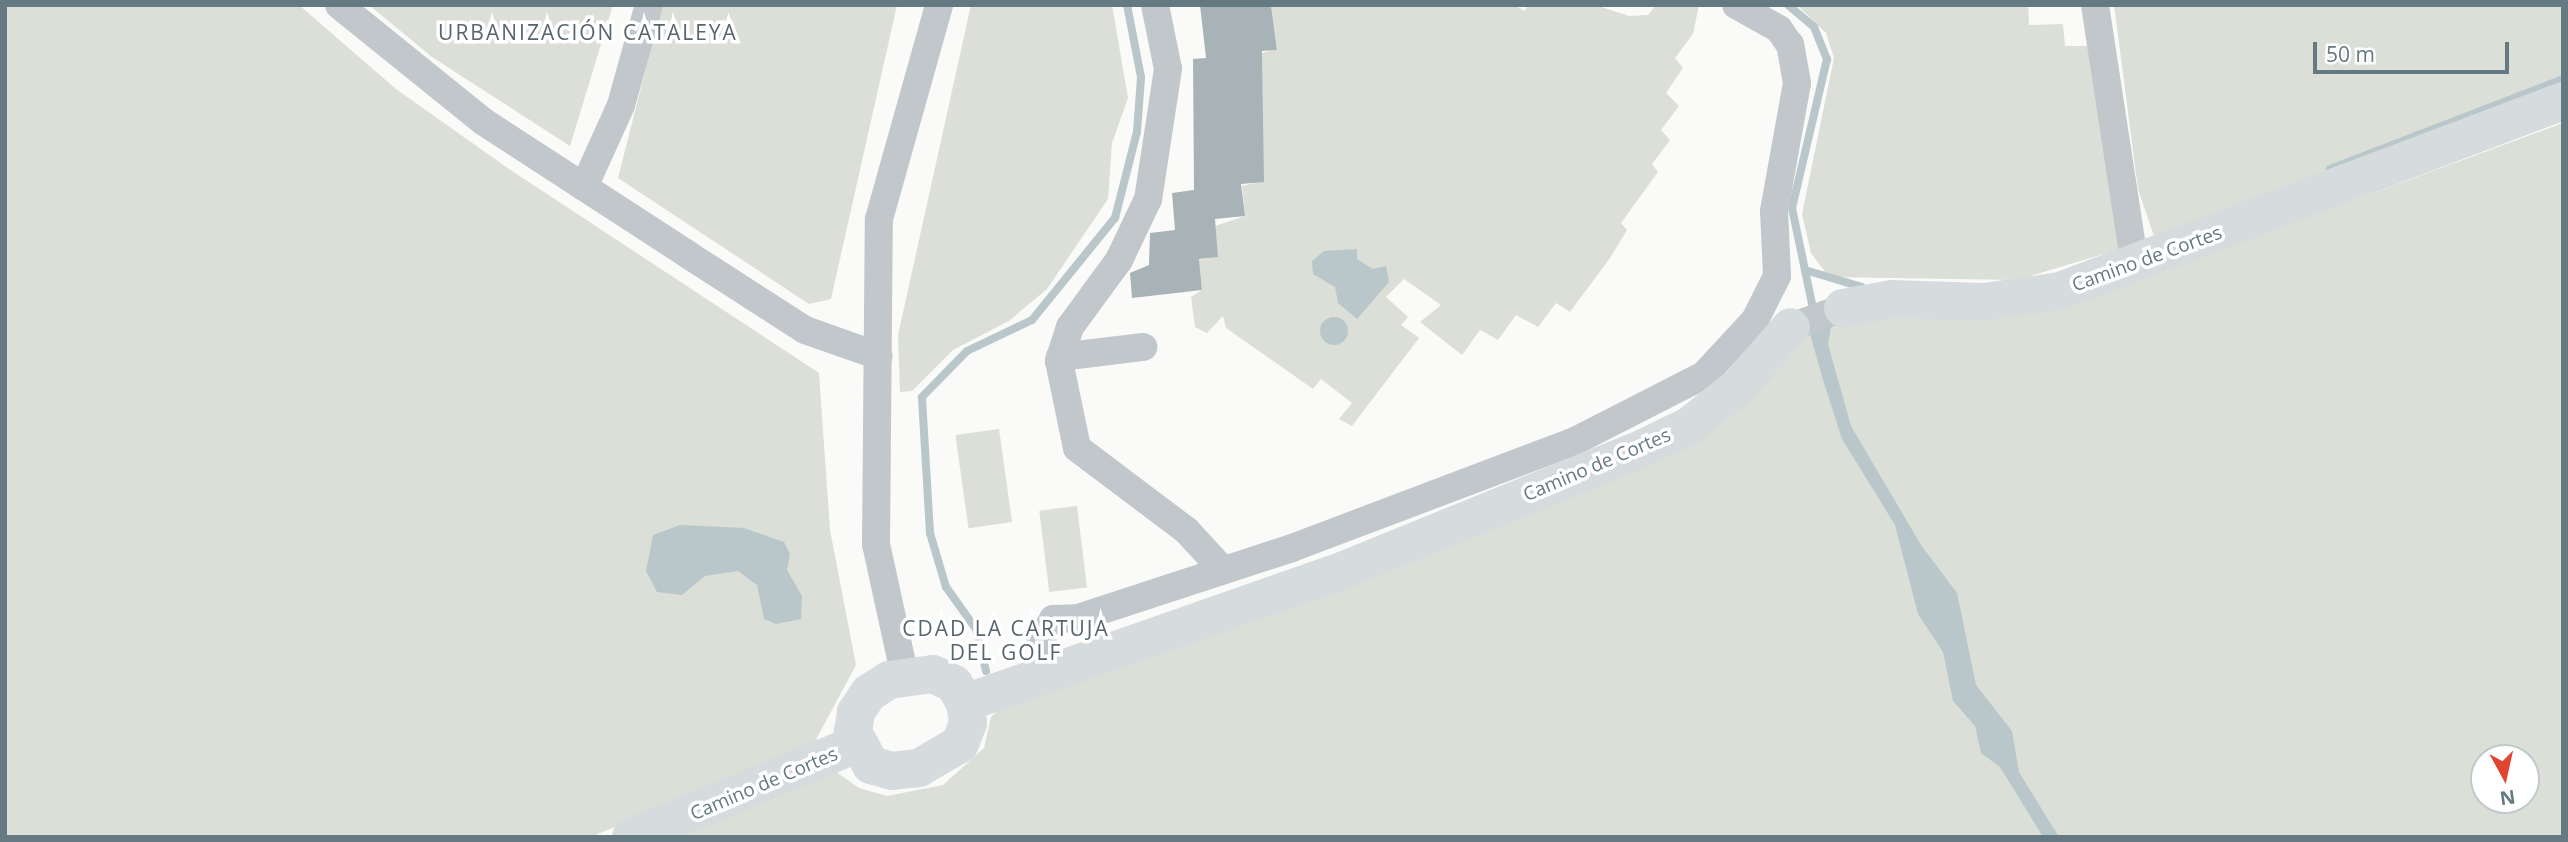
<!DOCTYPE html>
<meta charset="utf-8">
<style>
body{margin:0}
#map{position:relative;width:2568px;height:842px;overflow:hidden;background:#fafaf8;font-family:"Open Sans",sans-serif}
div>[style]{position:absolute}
.green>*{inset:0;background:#dbdfd7;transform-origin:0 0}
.water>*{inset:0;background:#b9c7ca}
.round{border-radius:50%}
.stream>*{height:8px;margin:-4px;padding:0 4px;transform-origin:4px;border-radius:4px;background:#b9c7ca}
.building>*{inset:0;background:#a8b3b7}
.street>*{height:28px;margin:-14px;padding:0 14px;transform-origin:14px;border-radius:14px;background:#c1c7ca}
.secondary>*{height:38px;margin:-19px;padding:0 19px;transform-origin:19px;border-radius:19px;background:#d6dcde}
span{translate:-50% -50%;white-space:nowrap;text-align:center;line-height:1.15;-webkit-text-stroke:7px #fff;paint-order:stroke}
.street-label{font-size:19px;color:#657982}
.neighbourhood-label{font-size:21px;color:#57666d;letter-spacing:2px}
.frame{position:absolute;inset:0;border:7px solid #657982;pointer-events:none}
.north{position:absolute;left:2470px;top:744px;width:70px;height:70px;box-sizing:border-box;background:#fff;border:2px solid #c1c9cd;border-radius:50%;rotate:172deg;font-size:19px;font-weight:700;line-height:28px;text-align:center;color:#657982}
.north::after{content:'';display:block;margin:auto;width:24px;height:32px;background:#e14430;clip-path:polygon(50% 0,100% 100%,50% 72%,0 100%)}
.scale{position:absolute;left:2313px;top:42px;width:196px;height:32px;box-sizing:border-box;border:4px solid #657982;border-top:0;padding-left:9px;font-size:21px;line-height:24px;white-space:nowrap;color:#657982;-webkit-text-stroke:5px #fff;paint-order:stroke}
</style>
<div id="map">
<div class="green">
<div style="clip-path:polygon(5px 5px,299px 5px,396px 89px,509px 169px,819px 373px,830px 530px,856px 665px,811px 749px,590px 837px,5px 837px)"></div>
<div style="clip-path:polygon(369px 5px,613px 5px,570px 146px,432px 57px)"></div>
<div style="clip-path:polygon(662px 5px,897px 5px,831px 299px,809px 304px,618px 178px)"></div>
<div style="clip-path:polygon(971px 5px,1112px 5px,1128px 98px,1112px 143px,1108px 199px,1047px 289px,1009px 321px,953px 350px,912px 391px,900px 392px,898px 335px)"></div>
<div style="clip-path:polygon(1271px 5px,1515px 5px,1524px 11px,1529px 5px,1595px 5px,1629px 16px,1648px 15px,1656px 5px,1699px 5px,1693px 34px,1675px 58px,1683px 68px,1666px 93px,1679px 106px,1661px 130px,1670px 140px,1652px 164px,1658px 172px,1621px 223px,1627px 230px,1610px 258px,1570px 312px,1556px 303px,1538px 327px,1516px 315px,1498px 340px,1480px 330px,1462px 355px,1420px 322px,1441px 305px,1404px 279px,1386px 297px,1408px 317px,1401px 325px,1419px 338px,1352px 426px,1339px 419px,1352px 403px,1321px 379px,1313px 389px,1226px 328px,1223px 316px,1207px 333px,1195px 327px,1191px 297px,1202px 290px,1199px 260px,1218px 256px,1215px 226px,1245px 216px,1242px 186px,1263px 181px,1262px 53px,1277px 49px)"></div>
<div style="clip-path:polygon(1797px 5px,2028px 5px,2029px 25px,2063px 24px,2065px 46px,2093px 46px,2127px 247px,2017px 280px,1829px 277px,1811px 253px,1802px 214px,1834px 58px,1826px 33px)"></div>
<div style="clip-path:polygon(2114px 5px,2563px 5px,2563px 86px,2155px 239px,2138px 189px)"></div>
<div style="clip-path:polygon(evenodd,2563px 123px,2563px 837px,659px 837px,835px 771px,859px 788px,887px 796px,943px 785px,984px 748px,991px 717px,1008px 701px,1683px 442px,1809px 330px,1832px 321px,2094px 296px,2563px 123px,2484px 758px,2526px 758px,2526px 800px,2484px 800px,2484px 758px)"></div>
<div style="left:999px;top:429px;width:94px;height:44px;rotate:82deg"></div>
<div style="left:1077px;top:506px;width:82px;height:38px;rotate:83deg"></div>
</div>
<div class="water">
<div style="clip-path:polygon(1357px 249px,1357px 259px,1373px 269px,1386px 266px,1389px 282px,1357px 319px,1338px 303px,1335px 287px,1313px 274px,1312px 261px,1324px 251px)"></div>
<div class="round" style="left:1320px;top:317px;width:28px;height:28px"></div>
<div style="clip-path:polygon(1832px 321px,1828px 344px,1851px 426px,1921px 545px,1957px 593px,1976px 685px,2012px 731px,2019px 772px,2059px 837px,2043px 837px,2000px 767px,1981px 753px,1975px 726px,1953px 701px,1943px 652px,1918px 614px,1895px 525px,1842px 439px,1823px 380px,1809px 330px)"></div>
<div style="clip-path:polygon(680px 525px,744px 528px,784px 542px,790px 554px,787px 570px,802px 596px,801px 619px,776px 624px,764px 619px,757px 585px,738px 571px,705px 576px,682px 595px,657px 592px,646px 571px,653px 535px)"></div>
</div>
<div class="stream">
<div style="left:1788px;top:5px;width:34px;rotate:40deg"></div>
<div style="left:1814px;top:27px;width:35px;rotate:68deg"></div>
<div style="left:1827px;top:59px;width:153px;rotate:103.2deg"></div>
<div style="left:1792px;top:208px;width:107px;rotate:78.2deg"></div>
<div style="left:2330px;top:169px;width:250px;rotate:-21.1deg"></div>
<div style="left:1805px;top:270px;width:59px;rotate:16.6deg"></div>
<div style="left:986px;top:671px;width:43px;rotate:-103.4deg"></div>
<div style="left:976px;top:629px;width:52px;rotate:-125.5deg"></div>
<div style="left:946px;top:587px;width:56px;rotate:-106.5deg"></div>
<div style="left:930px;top:533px;width:136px;rotate:-93.4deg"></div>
<div style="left:922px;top:397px;width:64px;rotate:-45.6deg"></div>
<div style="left:967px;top:351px;width:72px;rotate:-25.5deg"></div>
<div style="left:1032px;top:320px;width:132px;rotate:-50.9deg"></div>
<div style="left:1115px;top:218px;width:89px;rotate:-75.7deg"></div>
<div style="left:1137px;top:132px;width:55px;rotate:-85.8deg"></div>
<div style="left:1141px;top:77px;width:73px;rotate:-101deg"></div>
</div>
<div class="building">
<div style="clip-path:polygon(1200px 5px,1271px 5px,1277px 50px,1262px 51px,1264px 182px,1241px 184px,1245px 216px,1215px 219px,1218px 257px,1199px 259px,1202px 290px,1132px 298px,1130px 273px,1149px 265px,1150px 233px,1175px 230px,1172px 193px,1194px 190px,1193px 59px,1206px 58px)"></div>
</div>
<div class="street">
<div style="left:339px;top:5px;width:186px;rotate:38.9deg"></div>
<div style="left:484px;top:122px;width:242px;rotate:33deg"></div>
<div style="left:687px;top:254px;width:140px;rotate:32.8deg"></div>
<div style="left:805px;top:330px;width:78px;rotate:19.4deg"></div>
<div style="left:1155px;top:5px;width:65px;rotate:78.5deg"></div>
<div style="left:1168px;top:69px;width:132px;rotate:98.7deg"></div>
<div style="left:1148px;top:199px;width:68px;rotate:115.4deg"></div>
<div style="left:1119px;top:260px;width:83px;rotate:126.2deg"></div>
<div style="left:1070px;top:327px;width:36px;rotate:108deg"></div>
<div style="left:1059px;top:361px;width:89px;rotate:78.3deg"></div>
<div style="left:1077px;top:448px;width:138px;rotate:37deg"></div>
<div style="left:1187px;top:531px;width:52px;rotate:47.4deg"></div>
<div style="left:2095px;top:5px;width:265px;rotate:81.3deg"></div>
<div style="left:584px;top:187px;width:90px;rotate:-65.7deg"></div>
<div style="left:621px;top:105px;width:104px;rotate:-74.4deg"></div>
<div style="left:1791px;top:327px;width:55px;rotate:-20.1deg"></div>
<div style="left:1060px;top:357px;width:84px;rotate:-6.9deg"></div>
<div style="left:1048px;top:673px;width:33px;rotate:-104deg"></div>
<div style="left:1040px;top:641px;width:26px;rotate:-59deg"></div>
<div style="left:1053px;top:619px;width:25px;rotate:-2deg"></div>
<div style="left:1078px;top:618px;width:225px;rotate:-18.1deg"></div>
<div style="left:1292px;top:548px;width:303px;rotate:-20.7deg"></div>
<div style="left:1575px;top:441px;width:145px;rotate:-27.1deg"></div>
<div style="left:1704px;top:375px;width:75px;rotate:-47.2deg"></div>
<div style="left:1755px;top:320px;width:49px;rotate:-63.4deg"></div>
<div style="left:1777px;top:276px;width:65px;rotate:-92.6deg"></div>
<div style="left:1774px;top:211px;width:130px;rotate:-79.8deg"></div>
<div style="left:1797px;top:83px;width:39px;rotate:-100deg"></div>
<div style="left:1790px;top:45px;width:19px;rotate:-125deg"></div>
<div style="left:1779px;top:29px;width:49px;rotate:-150.8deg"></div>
<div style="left:905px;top:677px;width:136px;rotate:-102.3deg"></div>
<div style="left:876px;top:544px;width:325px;rotate:-89.5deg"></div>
<div style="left:879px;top:219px;width:222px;rotate:-74.3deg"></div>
</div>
<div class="secondary">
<div style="left:1843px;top:308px;width:50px;rotate:-10.4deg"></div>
<div style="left:1892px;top:299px;width:92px;rotate:1.9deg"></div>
<div style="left:1984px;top:302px;width:77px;rotate:-8.2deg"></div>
<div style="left:2060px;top:291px;width:538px;rotate:-20.69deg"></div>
<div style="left:933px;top:674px;width:23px;rotate:25deg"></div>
<div style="left:954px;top:684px;width:22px;rotate:60deg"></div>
<div style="left:965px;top:703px;width:20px;rotate:81deg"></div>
<div style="left:968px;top:723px;width:22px;rotate:111deg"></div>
<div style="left:960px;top:744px;width:48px;rotate:149.7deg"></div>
<div style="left:919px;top:768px;width:27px;rotate:174deg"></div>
<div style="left:892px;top:771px;width:22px;rotate:-164deg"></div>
<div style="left:871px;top:765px;width:38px;rotate:-119deg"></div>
<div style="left:853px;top:732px;width:20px;rotate:-81deg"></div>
<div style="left:856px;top:712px;width:23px;rotate:-56deg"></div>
<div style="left:869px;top:693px;width:24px;rotate:-33deg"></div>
<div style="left:889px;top:680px;width:44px;rotate:-7.8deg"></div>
<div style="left:965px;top:703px;width:391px;rotate:-19.3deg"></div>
<div style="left:1334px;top:574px;width:325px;rotate:-22.1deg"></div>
<div style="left:1635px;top:452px;width:60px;rotate:-25.7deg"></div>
<div style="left:1689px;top:426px;width:65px;rotate:-38.8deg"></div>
<div style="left:1740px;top:385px;width:77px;rotate:-48.7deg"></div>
<div style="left:631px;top:837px;width:244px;rotate:-22.4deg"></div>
</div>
<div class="street-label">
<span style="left:2147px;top:259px;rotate:-20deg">Camino de Cortes</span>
<span style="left:1597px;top:465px;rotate:-23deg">Camino de Cortes</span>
<span style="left:764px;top:784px;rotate:-23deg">Camino de Cortes</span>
</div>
<div class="neighbourhood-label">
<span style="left:588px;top:32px">URBANIZACIÓN CATALEYA</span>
<span style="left:1006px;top:640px">CDAD LA CARTUJA<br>DEL GOLF</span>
</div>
<div class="frame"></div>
<div class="north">N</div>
<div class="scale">50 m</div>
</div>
